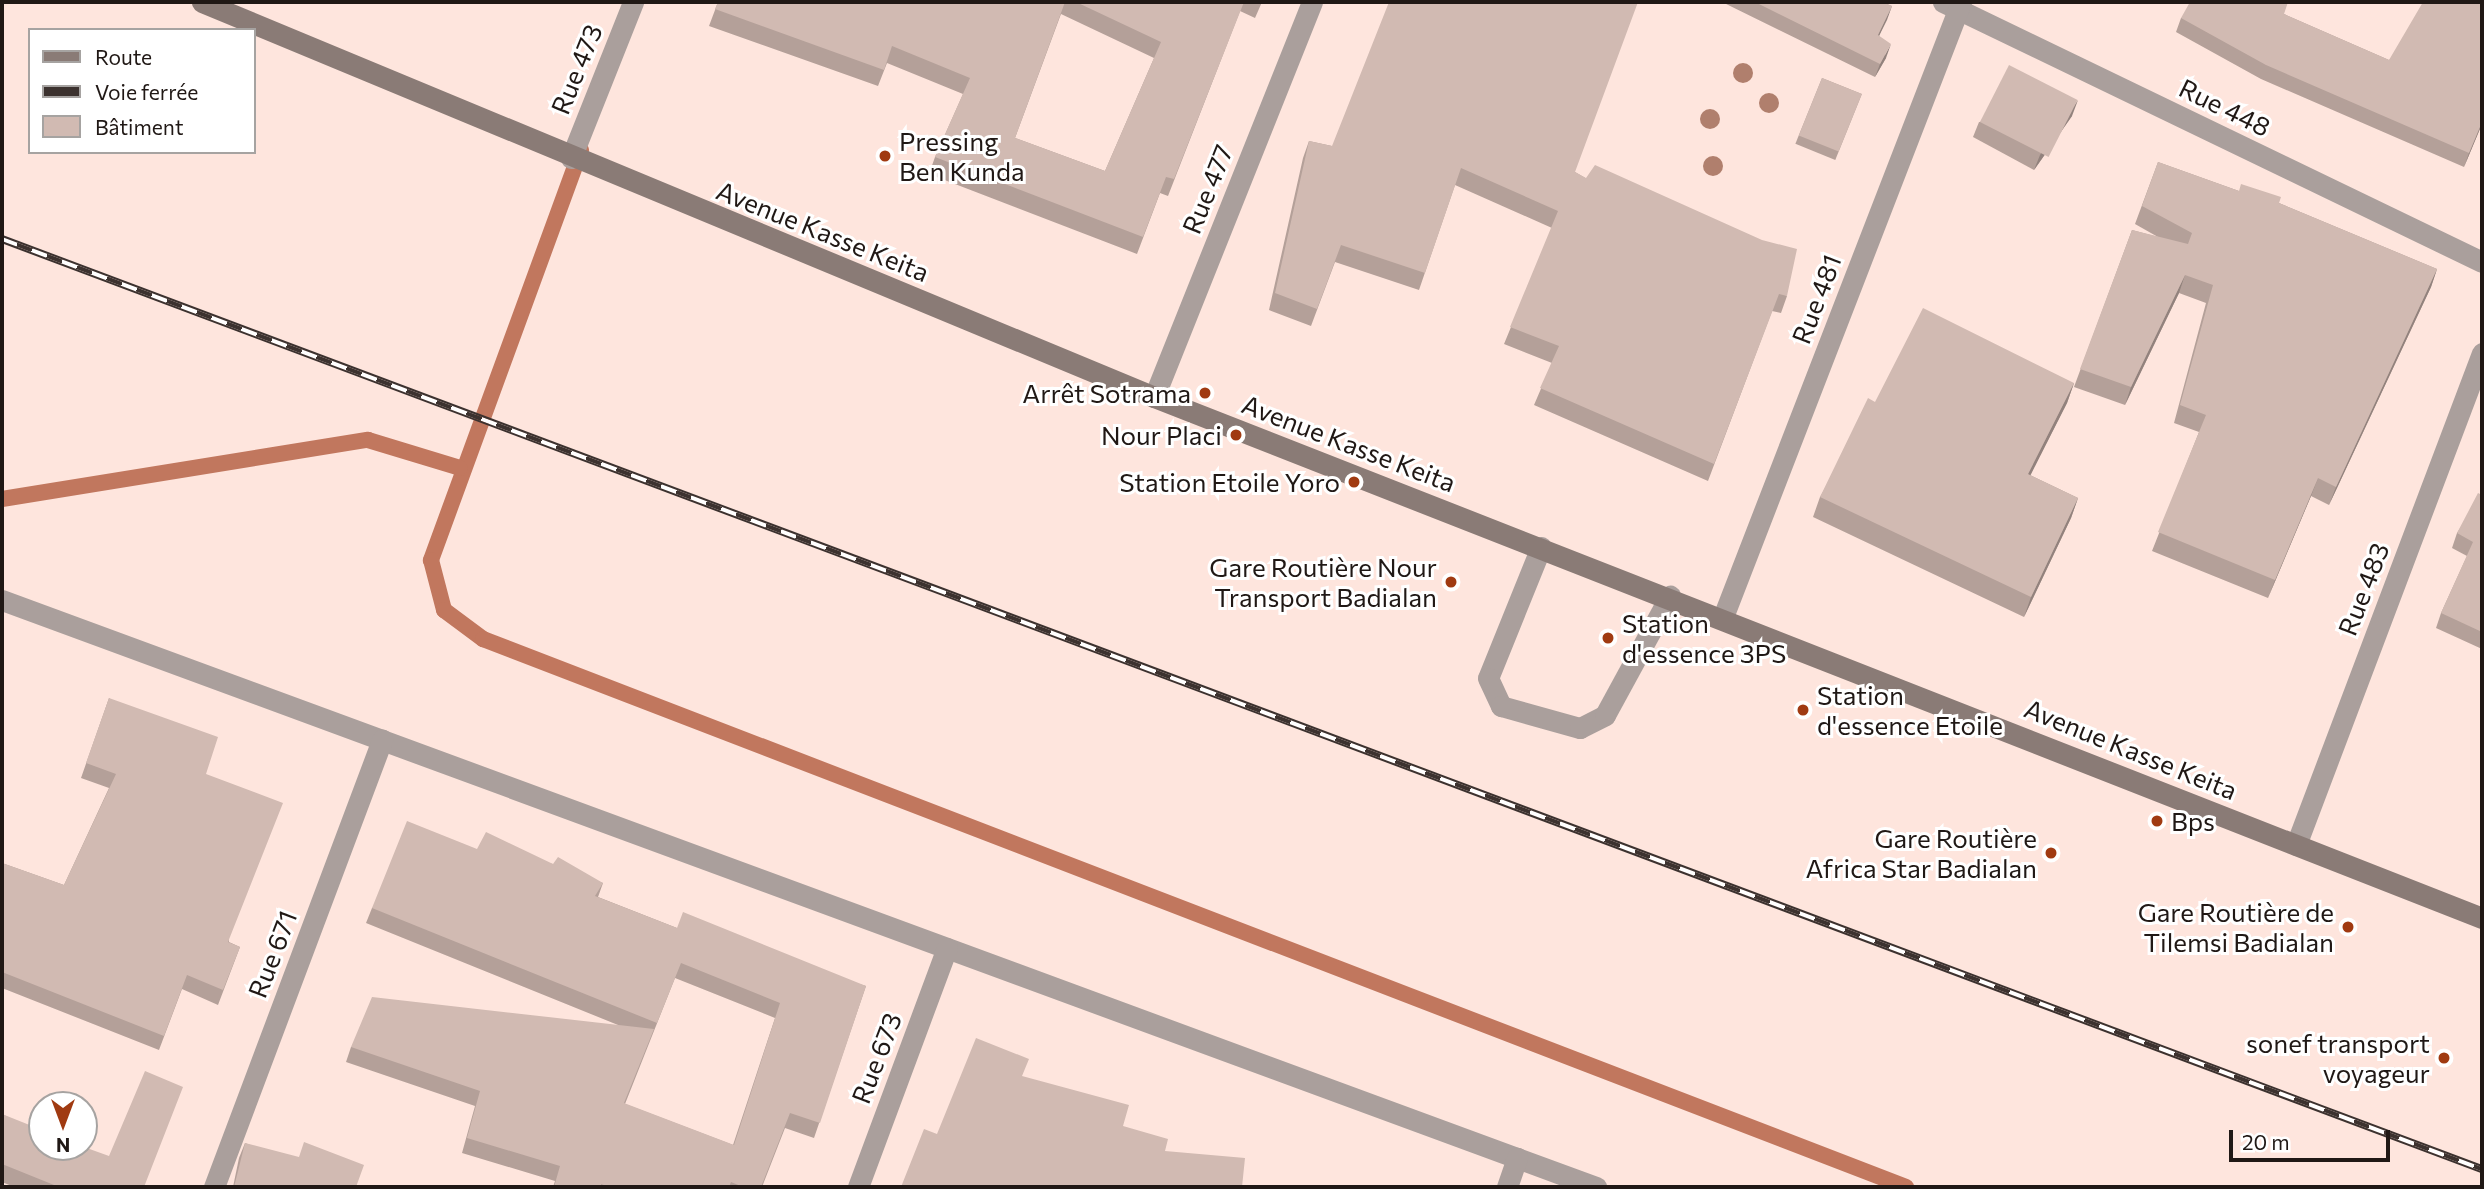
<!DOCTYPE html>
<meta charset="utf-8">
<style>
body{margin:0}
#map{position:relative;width:2484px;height:1189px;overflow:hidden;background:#fee5dd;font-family:Commissioner,sans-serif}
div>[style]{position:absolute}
.stream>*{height:16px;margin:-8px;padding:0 8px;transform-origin:8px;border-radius:8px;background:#c1775e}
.service>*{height:21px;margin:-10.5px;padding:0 10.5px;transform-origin:10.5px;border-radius:10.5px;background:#aa9f9c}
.minor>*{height:21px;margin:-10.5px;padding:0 10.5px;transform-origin:10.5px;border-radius:10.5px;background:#aa9f9c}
.secondary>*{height:21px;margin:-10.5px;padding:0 10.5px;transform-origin:10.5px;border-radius:10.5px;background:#8a7b76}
.rail>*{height:8px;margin-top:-4px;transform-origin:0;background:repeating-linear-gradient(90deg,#fff 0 16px,#3c322f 0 32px);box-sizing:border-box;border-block:2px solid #3c322f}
.trees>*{width:20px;height:20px;margin:-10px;border-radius:50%;background:#b07f6d}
.wall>*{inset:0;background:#b4a099;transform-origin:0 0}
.shaded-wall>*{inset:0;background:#92827d}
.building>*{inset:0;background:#d1bab2;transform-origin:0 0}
.dots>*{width:19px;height:19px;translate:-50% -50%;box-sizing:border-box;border:4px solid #fff;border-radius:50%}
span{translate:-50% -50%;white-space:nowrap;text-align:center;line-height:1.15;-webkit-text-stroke:6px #fff;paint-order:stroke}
.street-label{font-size:26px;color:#201815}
.poi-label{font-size:26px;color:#201815}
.left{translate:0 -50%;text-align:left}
.right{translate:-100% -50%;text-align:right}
.frame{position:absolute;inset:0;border:4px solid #201815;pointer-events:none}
.legend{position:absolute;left:28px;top:28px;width:228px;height:126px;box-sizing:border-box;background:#fff;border:2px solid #a6a3a1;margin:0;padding:9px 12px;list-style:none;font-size:21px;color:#201815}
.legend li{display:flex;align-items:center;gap:14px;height:35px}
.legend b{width:35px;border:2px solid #a6a3a1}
.north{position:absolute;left:28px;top:1091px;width:70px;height:70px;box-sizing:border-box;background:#fff;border:2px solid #a6a3a1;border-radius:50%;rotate:180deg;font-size:19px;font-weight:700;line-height:28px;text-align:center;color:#201815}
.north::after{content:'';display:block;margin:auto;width:24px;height:32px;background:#a03a11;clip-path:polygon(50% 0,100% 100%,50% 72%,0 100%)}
.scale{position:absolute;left:2229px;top:1130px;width:161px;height:32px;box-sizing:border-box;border:4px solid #201815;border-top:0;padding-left:9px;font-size:21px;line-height:24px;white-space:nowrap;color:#201815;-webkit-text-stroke:5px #fff;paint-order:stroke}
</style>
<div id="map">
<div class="stream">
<div style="left:581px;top:150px;width:437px;rotate:110.1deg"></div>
<div style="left:431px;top:560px;width:52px;rotate:75.4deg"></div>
<div style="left:444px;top:610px;width:49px;rotate:36.6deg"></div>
<div style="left:483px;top:639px;width:1525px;rotate:21.06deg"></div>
<div style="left:2px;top:499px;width:371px;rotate:-9.2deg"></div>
<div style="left:368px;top:440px;width:96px;rotate:16.9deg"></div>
</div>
<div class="service">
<div style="left:1541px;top:547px;width:141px;rotate:112deg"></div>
<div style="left:1488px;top:678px;width:31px;rotate:65deg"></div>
<div style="left:1501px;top:706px;width:82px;rotate:15.6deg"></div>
<div style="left:1580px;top:728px;width:28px;rotate:-27deg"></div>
<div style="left:1605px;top:715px;width:136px;rotate:-61.4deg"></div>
</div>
<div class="minor">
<div style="left:1943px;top:2px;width:598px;rotate:25.75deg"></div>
<div style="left:571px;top:158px;width:168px;rotate:-68.3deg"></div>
<div style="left:1154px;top:397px;width:425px;rotate:-68.2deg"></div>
<div style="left:2px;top:600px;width:1699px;rotate:20.22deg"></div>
<div style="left:1723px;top:617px;width:659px;rotate:-68.84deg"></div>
<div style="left:2296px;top:845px;width:526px;rotate:-69.29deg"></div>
<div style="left:214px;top:1187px;width:478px;rotate:-69.4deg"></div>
<div style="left:858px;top:1187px;width:255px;rotate:-69.6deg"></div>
<div style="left:1507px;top:1187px;width:31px;rotate:-71deg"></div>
</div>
<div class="secondary">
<div style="left:202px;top:2px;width:1031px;rotate:22.53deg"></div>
<div style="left:1154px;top:397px;width:1427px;rotate:21.42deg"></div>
</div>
<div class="rail">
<div style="left:2px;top:239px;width:2649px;rotate:20.56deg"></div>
</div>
<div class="trees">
<div style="left:1743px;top:73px"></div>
<div style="left:1769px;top:103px"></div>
<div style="left:1710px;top:119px"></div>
<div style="left:1713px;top:166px"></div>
</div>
<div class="wall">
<div style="clip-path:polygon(evenodd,718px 2px,1262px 2px,1255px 18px,1240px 11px,1168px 196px,1160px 193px,1137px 254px,929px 174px,935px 157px,963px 94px,887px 63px,878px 86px,709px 26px,718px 2px,1061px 14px,1154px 58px,1105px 171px,1015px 138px,1061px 14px)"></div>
<div style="clip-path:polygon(1722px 2px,1882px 2px,1892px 6px,1879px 36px,1886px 58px,1875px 77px)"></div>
<div style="clip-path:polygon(2482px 2px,2482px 124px,2464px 167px,2261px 79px,2176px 32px,2181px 18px,2284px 14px,2389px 60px)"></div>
<div style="left:1822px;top:78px;width:43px;height:71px;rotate:22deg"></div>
<div style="clip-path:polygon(2072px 116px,2034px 170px,1973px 137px,1979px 122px)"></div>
<div style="clip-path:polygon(1309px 141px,1332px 146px,1575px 172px,1787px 296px,1781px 313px,1772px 311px,1708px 481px,1534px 405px,1552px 363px,1504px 344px,1552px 228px,1455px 185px,1419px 290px,1335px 262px,1311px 326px,1269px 310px,1303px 158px)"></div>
<div style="clip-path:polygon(2158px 162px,2239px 191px,2279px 203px,2437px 269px,2431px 287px,2329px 505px,2311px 496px,2268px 598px,2152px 551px,2199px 432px,2174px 423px,2206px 303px,2179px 293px,2125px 405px,2074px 387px,2132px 230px,2158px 237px,2135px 224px)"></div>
<div style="clip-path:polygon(2074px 383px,2067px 403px,2030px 475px,2078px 498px,2071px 518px,2024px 617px,1813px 517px,1820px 497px,1875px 402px)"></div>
<div style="clip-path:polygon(2482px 495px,2482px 649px,2436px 628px,2441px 613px,2467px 556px,2452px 548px,2457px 533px)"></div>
<div style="clip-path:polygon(109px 698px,206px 774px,229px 942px,240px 947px,218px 1005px,182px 989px,159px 1050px,2px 988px,2px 863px,64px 885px,109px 788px,81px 778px)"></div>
<div style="clip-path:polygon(evenodd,477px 849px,553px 864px,603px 883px,598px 897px,677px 928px,866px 986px,814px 1138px,785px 1128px,762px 1187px,553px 1187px,555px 1181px,462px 1153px,475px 1106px,346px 1062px,351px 1047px,618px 1025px,366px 923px,372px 908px,477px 849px,675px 978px,775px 1018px,733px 1145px,625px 1104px,675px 978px)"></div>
<div style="clip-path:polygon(2px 1114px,144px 1187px,14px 1187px,2px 1182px)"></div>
<div style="clip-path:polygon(245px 1143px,356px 1187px,233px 1187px,239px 1158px)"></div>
</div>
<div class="shaded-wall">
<div style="clip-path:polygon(1892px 6px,1887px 20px,1873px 48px,1878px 35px)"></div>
<div style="clip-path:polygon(1891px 44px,1886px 58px,1875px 77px,1880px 64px)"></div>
<div style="clip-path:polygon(2078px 100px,2072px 116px,2034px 170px,2040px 155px)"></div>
<div style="clip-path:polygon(2482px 122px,2482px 124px,2464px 167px,2469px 153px)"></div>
<div style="clip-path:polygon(2437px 269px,2431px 287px,2329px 505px,2336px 487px)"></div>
<div style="clip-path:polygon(2185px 275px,2179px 293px,2125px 405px,2131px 387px)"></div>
<div style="clip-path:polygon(2074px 383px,2067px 403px,2021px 494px,2028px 474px)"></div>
<div style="clip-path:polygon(2318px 478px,2311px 496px,2268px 598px,2275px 580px)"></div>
<div style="clip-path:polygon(2078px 498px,2071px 518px,2024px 617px,2031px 597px)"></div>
</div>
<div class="building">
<div style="clip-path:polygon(718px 2px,1065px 2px,1015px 138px,1105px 171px,1161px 42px,1076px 2px,1244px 2px,1174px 179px,1166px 177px,1143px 237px,935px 157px,970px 78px,892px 46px,884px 70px,715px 9px)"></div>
<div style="clip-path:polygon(1389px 2px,1638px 2px,1575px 172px,1586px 178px,1595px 165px,1762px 240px,1797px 249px,1787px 296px,1779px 294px,1714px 464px,1540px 388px,1559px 346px,1510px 327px,1558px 211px,1461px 168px,1425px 273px,1341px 245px,1317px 309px,1275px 293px,1309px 141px,1332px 146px)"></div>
<div style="clip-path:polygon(1755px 2px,1882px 2px,1892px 6px,1878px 35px,1891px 44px,1880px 64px)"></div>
<div style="clip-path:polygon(2190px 2px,2288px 2px,2284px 14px,2389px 60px,2423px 2px,2482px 2px,2482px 122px,2469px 153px,2266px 65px,2181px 18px)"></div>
<div style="left:2009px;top:65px;width:77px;height:64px;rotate:27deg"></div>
<div style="left:1822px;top:78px;width:43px;height:62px;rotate:22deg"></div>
<div style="clip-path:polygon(2158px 162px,2239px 191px,2241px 184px,2281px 197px,2279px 203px,2437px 269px,2336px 487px,2318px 478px,2275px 580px,2158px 532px,2206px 415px,2180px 405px,2213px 285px,2185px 275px,2131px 387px,2080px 369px,2132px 230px,2188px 244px,2192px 233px,2142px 206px)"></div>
<div style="clip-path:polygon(1923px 308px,2074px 383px,2028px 474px,2078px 498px,2031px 597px,1820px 497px,1868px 398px,1875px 402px)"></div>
<div style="clip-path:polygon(2478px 493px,2482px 495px,2482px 632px,2441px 613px,2473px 542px,2457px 533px)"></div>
<div style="clip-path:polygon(109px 698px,218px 737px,206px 774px,283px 803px,228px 942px,240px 947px,223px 990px,187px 975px,164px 1036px,2px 972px,2px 863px,64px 885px,116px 774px,86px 763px)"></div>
<div style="clip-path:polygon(407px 821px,477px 849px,486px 832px,553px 864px,558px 857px,603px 883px,595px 896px,677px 928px,683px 912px,866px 986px,820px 1123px,790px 1113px,761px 1187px,743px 1187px,731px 1182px,729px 1187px,609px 1187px,601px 1184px,601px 1187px,554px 1187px,560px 1166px,467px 1138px,480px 1091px,351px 1047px,372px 997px,654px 1029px,624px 1103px,734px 1145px,780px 1003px,681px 963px,657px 1023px,372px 908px)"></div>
<div style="clip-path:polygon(976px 1038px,1029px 1059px,1022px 1076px,1129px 1105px,1123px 1126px,1168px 1139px,1165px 1151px,1245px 1158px,1242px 1187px,901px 1187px,924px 1129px,937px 1134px)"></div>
<div style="clip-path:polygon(145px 1071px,183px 1087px,144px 1187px,59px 1187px,2px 1164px,2px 1114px,42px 1130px,42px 1147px,84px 1147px,109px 1156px)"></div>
<div style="clip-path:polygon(304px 1142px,364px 1165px,356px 1187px,234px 1187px,245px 1143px,299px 1157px)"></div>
</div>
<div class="dots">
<div style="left:885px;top:156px;background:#a03a11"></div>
<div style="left:1205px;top:393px;background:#a03a11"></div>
<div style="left:1236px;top:435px;background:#a03a11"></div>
<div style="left:1354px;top:482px;background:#a03a11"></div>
<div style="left:1451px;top:582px;background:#a03a11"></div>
<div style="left:1608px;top:638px;background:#a03a11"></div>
<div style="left:1803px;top:710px;background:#a03a11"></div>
<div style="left:2157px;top:821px;background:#a03a11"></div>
<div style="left:2051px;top:853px;background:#a03a11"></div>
<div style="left:2348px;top:927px;background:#a03a11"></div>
<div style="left:2444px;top:1058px;background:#a03a11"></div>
</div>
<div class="street-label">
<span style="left:576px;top:69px;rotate:-68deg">Rue 473</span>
<span style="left:2225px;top:107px;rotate:26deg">Rue 448</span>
<span style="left:1207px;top:189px;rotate:-68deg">Rue 477</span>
<span style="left:823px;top:231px;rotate:22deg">Avenue Kasse Keita</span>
<span style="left:1816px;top:299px;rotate:-69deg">Rue 481</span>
<span style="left:1349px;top:443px;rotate:21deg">Avenue Kasse Keita</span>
<span style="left:2363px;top:589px;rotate:-69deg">Rue 483</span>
<span style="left:2131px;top:749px;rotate:22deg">Avenue Kasse Keita</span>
<span style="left:272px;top:954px;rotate:-69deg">Rue 671</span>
<span style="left:876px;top:1058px;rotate:-69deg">Rue 673</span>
</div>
<div class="poi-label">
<span class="left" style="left:899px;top:156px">Pressing<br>Ben Kunda</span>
<span class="right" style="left:1191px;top:393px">Arrêt Sotrama</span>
<span class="right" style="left:1222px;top:435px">Nour Placi</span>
<span class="right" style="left:1340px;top:482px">Station Etoile Yoro</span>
<span class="right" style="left:1437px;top:582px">Gare Routière Nour<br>Transport Badialan</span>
<span class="left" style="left:1622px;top:638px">Station<br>d'essence 3PS</span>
<span class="left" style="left:1817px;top:710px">Station<br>d'essence Etoile</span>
<span class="left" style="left:2171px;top:821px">Bps</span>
<span class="right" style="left:2037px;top:853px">Gare Routière<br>Africa Star Badialan</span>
<span class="right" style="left:2334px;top:927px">Gare Routière de<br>Tilemsi Badialan</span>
<span class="right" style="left:2430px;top:1058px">sonef transport<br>voyageur</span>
</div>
<div class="frame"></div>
<ul class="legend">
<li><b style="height:9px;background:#8a7b76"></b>Route</li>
<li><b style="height:9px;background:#3c322f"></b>Voie ferrée</li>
<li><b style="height:19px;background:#d1bab2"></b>Bâtiment</li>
</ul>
<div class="north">N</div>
<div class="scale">20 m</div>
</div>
